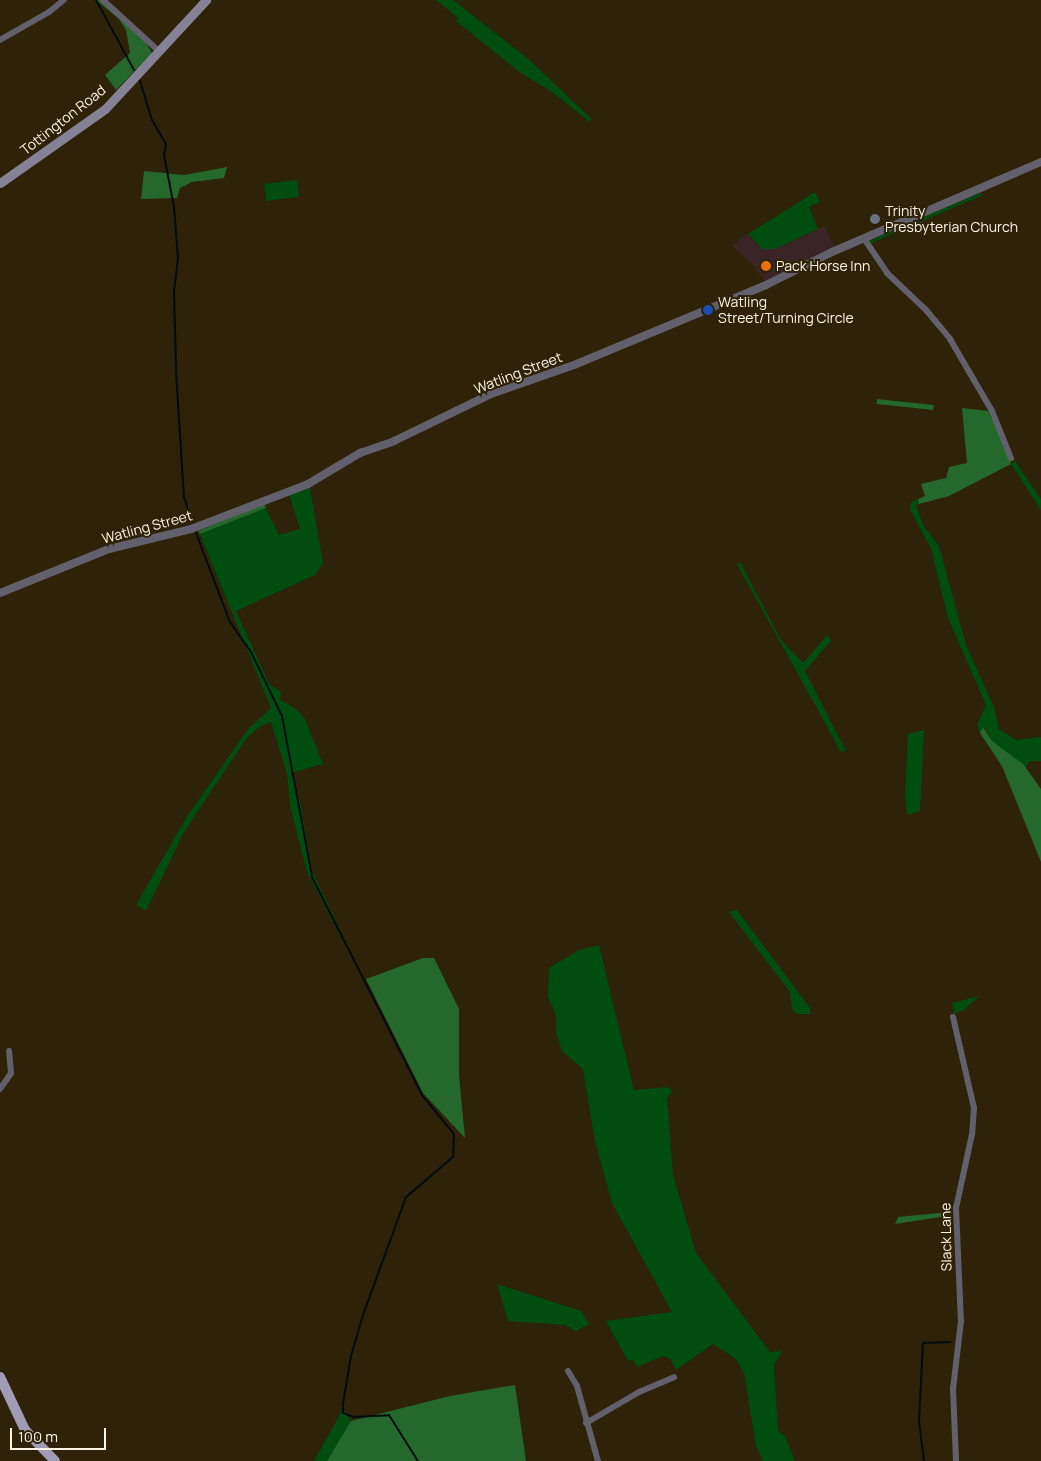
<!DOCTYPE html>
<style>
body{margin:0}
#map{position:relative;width:1041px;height:1461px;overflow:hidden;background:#2e2208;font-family:Manrope,sans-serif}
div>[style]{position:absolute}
.commercial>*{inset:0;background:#392525}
.green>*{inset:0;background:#004d10;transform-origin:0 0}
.forest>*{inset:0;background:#24682c;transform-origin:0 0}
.stream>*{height:2px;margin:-1px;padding:0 1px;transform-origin:1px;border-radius:1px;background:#000c0e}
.minor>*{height:6px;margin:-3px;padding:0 3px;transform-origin:3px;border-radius:3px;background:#62606c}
.tertiary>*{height:8px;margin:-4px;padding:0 4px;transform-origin:4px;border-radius:4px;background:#62606c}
.secondary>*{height:9px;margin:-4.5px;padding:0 4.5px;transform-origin:4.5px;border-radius:4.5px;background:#858296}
.primary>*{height:10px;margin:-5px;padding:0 5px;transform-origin:5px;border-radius:5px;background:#a09cb6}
.dots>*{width:14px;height:14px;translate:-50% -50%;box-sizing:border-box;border:2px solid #2e2208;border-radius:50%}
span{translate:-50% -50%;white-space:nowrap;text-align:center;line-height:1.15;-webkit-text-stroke:4px #2e2208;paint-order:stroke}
.street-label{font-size:14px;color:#fcf4e5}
.poi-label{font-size:14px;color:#fcf4e5}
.left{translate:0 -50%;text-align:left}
.scale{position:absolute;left:10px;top:1428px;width:96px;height:22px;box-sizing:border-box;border:2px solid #fcf4e5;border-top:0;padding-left:6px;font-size:15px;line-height:18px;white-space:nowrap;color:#fcf4e5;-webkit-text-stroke:4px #2e2208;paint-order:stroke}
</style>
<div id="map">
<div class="commercial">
<div style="clip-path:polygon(825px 226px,834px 246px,765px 282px,755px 267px,732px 246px,747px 234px,762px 249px,775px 249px)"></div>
</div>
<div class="green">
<div style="clip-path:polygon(436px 0,453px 0,527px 58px,592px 119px,590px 122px,552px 92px,518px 71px,456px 21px,458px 18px)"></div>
<div style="left:297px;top:180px;width:17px;height:33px;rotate:83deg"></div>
<div style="clip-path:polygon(815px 192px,820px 202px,809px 207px,818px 229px,775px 249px,762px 249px,748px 234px)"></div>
<div style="clip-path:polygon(981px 193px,983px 195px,869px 244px,868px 242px,899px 227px)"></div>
<div style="clip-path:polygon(1015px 461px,1041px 499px,1041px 510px,1011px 464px)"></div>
<div style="clip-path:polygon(310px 488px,323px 563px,315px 575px,236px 611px,269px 684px,281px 692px,280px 700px,296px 709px,305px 719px,323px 764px,291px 773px,300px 802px,312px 871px,364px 980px,307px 872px,290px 806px,287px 774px,271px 722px,259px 727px,246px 739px,184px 832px,146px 911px,136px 905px,186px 818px,248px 729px,271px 708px,200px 534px,266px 508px,279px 535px,300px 529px,289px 494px)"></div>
<div style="clip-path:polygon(918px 499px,919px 504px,916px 505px,923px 525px,939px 546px,966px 645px,994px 707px,999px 729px,1016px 740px,1041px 737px,1041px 761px,1030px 761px,1025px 768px,992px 741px,984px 727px,980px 733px,977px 725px,986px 705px,948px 618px,931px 549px,910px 509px,911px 502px)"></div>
<div style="clip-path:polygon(740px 562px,781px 640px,803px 663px,827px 635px,831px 641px,805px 671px,846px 751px,841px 752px,737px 564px)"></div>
<div style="clip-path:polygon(924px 730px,920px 811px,907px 815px,905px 796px,908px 734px)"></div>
<div style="clip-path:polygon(737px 910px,810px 1008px,810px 1014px,796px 1014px,792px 1009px,790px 992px,729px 912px)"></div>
<div style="clip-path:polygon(599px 945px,634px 1090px,668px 1087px,673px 1091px,667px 1098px,673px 1175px,696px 1253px,770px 1352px,782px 1351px,774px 1365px,778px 1431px,785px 1436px,795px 1461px,763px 1461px,756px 1446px,744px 1373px,736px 1359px,713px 1344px,676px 1370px,670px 1359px,663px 1356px,637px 1367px,633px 1360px,628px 1361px,606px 1321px,672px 1312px,612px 1203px,595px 1142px,583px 1069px,562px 1051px,556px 1032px,556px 1015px,548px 997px,549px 968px,579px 950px)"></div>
<div style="clip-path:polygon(979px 996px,964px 1010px,954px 1014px,952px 1003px)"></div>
<div style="clip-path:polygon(497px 1284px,581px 1311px,589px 1324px,576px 1331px,565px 1325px,508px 1321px)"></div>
<div style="clip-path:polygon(343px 1409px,351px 1421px,327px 1461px,314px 1461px)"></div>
</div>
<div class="forest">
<div style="clip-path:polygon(96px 0,100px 0,141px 35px,152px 53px,116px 90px,105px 75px,130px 53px,126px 30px,119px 19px)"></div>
<div style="clip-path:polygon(227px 167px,224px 178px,192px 182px,180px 188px,177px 198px,141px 199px,144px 171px,184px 175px)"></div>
<div style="left:877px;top:399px;width:57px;height:5px;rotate:6deg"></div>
<div style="clip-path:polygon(962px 408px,988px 411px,1000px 433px,1011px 464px,949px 496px,919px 504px,918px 499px,925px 496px,921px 484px,946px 478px,949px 467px,967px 463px)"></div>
<div style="clip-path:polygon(264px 504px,266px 508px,200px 534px,198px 531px)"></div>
<div style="clip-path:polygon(983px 727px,992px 741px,1023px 764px,1041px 789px,1041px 862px,1002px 766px,980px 733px)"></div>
<div style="clip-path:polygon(423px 958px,434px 958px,459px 1009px,459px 1076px,465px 1138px,423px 1093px,366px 979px)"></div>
<div style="clip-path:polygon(949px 1212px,947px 1216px,895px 1224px,898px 1217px)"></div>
<div style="clip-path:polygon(515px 1385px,526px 1461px,327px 1461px,351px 1421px,450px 1396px)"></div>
</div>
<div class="stream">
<div style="left:96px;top:0;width:80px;rotate:61.5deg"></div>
<div style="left:140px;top:81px;width:41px;rotate:72.9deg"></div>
<div style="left:152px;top:120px;width:28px;rotate:60deg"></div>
<div style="left:166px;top:144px;width:11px;rotate:100deg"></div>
<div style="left:164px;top:155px;width:53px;rotate:79.1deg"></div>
<div style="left:174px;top:207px;width:52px;rotate:85.6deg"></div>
<div style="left:178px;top:259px;width:33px;rotate:97deg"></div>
<div style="left:174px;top:292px;width:79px;rotate:88.5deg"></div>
<div style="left:176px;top:371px;width:126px;rotate:86.4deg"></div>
<div style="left:184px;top:497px;width:26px;rotate:72deg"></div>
<div style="left:196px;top:533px;width:95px;rotate:69.1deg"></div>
<div style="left:230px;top:622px;width:37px;rotate:55deg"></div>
<div style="left:251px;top:652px;width:71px;rotate:64.2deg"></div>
<div style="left:282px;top:716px;width:164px;rotate:79.4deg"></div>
<div style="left:312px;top:877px;width:244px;rotate:63.2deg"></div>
<div style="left:422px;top:1095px;width:50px;rotate:50.6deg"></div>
<div style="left:454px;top:1134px;width:23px;rotate:92deg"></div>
<div style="left:453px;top:1157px;width:62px;rotate:139.6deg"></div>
<div style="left:406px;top:1197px;width:126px;rotate:110deg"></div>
<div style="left:363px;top:1315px;width:43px;rotate:106.3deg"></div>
<div style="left:351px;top:1356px;width:49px;rotate:99.5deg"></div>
<div style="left:343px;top:1404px;width:9px;rotate:90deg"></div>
<div style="left:343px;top:1413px;width:12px;rotate:20deg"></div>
<div style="left:354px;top:1417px;width:35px;rotate:-3deg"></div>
<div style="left:389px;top:1415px;width:54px;rotate:57.8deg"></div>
<div style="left:924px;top:1461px;width:40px;rotate:-97.1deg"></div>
<div style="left:919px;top:1421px;width:78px;rotate:-87.1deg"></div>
<div style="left:923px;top:1343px;width:28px;rotate:-2deg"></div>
</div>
<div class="minor">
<div style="left:103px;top:0;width:77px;rotate:42.4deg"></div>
<div style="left:0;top:40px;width:56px;rotate:-29.7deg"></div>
<div style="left:49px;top:12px;width:19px;rotate:-39deg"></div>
<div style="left:865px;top:240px;width:40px;rotate:56deg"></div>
<div style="left:887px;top:273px;width:54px;rotate:43.5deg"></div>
<div style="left:926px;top:310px;width:38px;rotate:50deg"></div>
<div style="left:950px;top:339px;width:83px;rotate:59.7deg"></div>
<div style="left:992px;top:411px;width:51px;rotate:68deg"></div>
<div style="left:953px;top:1017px;width:93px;rotate:77deg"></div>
<div style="left:974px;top:1108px;width:26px;rotate:94deg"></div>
<div style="left:972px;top:1134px;width:76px;rotate:102.2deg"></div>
<div style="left:956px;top:1208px;width:113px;rotate:87.5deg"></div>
<div style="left:961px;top:1321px;width:68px;rotate:96.7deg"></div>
<div style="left:953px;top:1389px;width:72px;rotate:87.6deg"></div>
<div style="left:0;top:1089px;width:19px;rotate:-55deg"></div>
<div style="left:11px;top:1073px;width:22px;rotate:-95deg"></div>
<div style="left:568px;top:1371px;width:17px;rotate:59deg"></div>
<div style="left:577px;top:1386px;width:78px;rotate:74.4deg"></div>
<div style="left:586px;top:1423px;width:61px;rotate:-30.3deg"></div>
<div style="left:639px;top:1392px;width:38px;rotate:-23deg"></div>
</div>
<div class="tertiary">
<div style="left:0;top:593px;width:118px;rotate:-22deg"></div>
<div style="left:109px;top:549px;width:84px;rotate:-13.7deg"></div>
<div style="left:191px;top:529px;width:125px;rotate:-21deg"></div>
<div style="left:308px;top:484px;width:61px;rotate:-30.8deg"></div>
<div style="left:360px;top:453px;width:36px;rotate:-19deg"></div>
<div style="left:394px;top:441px;width:108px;rotate:-25.9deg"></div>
<div style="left:491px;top:394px;width:88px;rotate:-19.3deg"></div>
<div style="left:574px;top:365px;width:208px;rotate:-22.6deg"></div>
<div style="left:766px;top:285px;width:74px;rotate:-26.6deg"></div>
<div style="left:832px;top:252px;width:228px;rotate:-23.3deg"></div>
</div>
<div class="secondary">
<div style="left:0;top:183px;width:128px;rotate:-35.2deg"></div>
<div style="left:105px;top:109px;width:149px;rotate:-47.2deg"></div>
</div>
<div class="primary">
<div style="left:0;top:1377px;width:59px;rotate:64.7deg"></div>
<div style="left:25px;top:1430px;width:43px;rotate:45.9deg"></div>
</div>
<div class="dots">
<div style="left:875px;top:219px;background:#6b7280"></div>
<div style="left:766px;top:266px;background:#e8710a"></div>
<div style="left:708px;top:310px;background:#1a4fb4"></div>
</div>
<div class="street-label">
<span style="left:63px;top:120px;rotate:-38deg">Tottington Road</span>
<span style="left:518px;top:373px;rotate:-21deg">Watling Street</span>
<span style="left:147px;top:527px;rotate:-15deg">Watling Street</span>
<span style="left:946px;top:1237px;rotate:-91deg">Slack Lane</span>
</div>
<div class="poi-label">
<span class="left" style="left:885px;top:219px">Trinity<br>Presbyterian Church</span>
<span class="left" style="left:776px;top:266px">Pack Horse Inn</span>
<span class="left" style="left:718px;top:310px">Watling<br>Street/Turning Circle</span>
</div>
<div class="scale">100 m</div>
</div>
